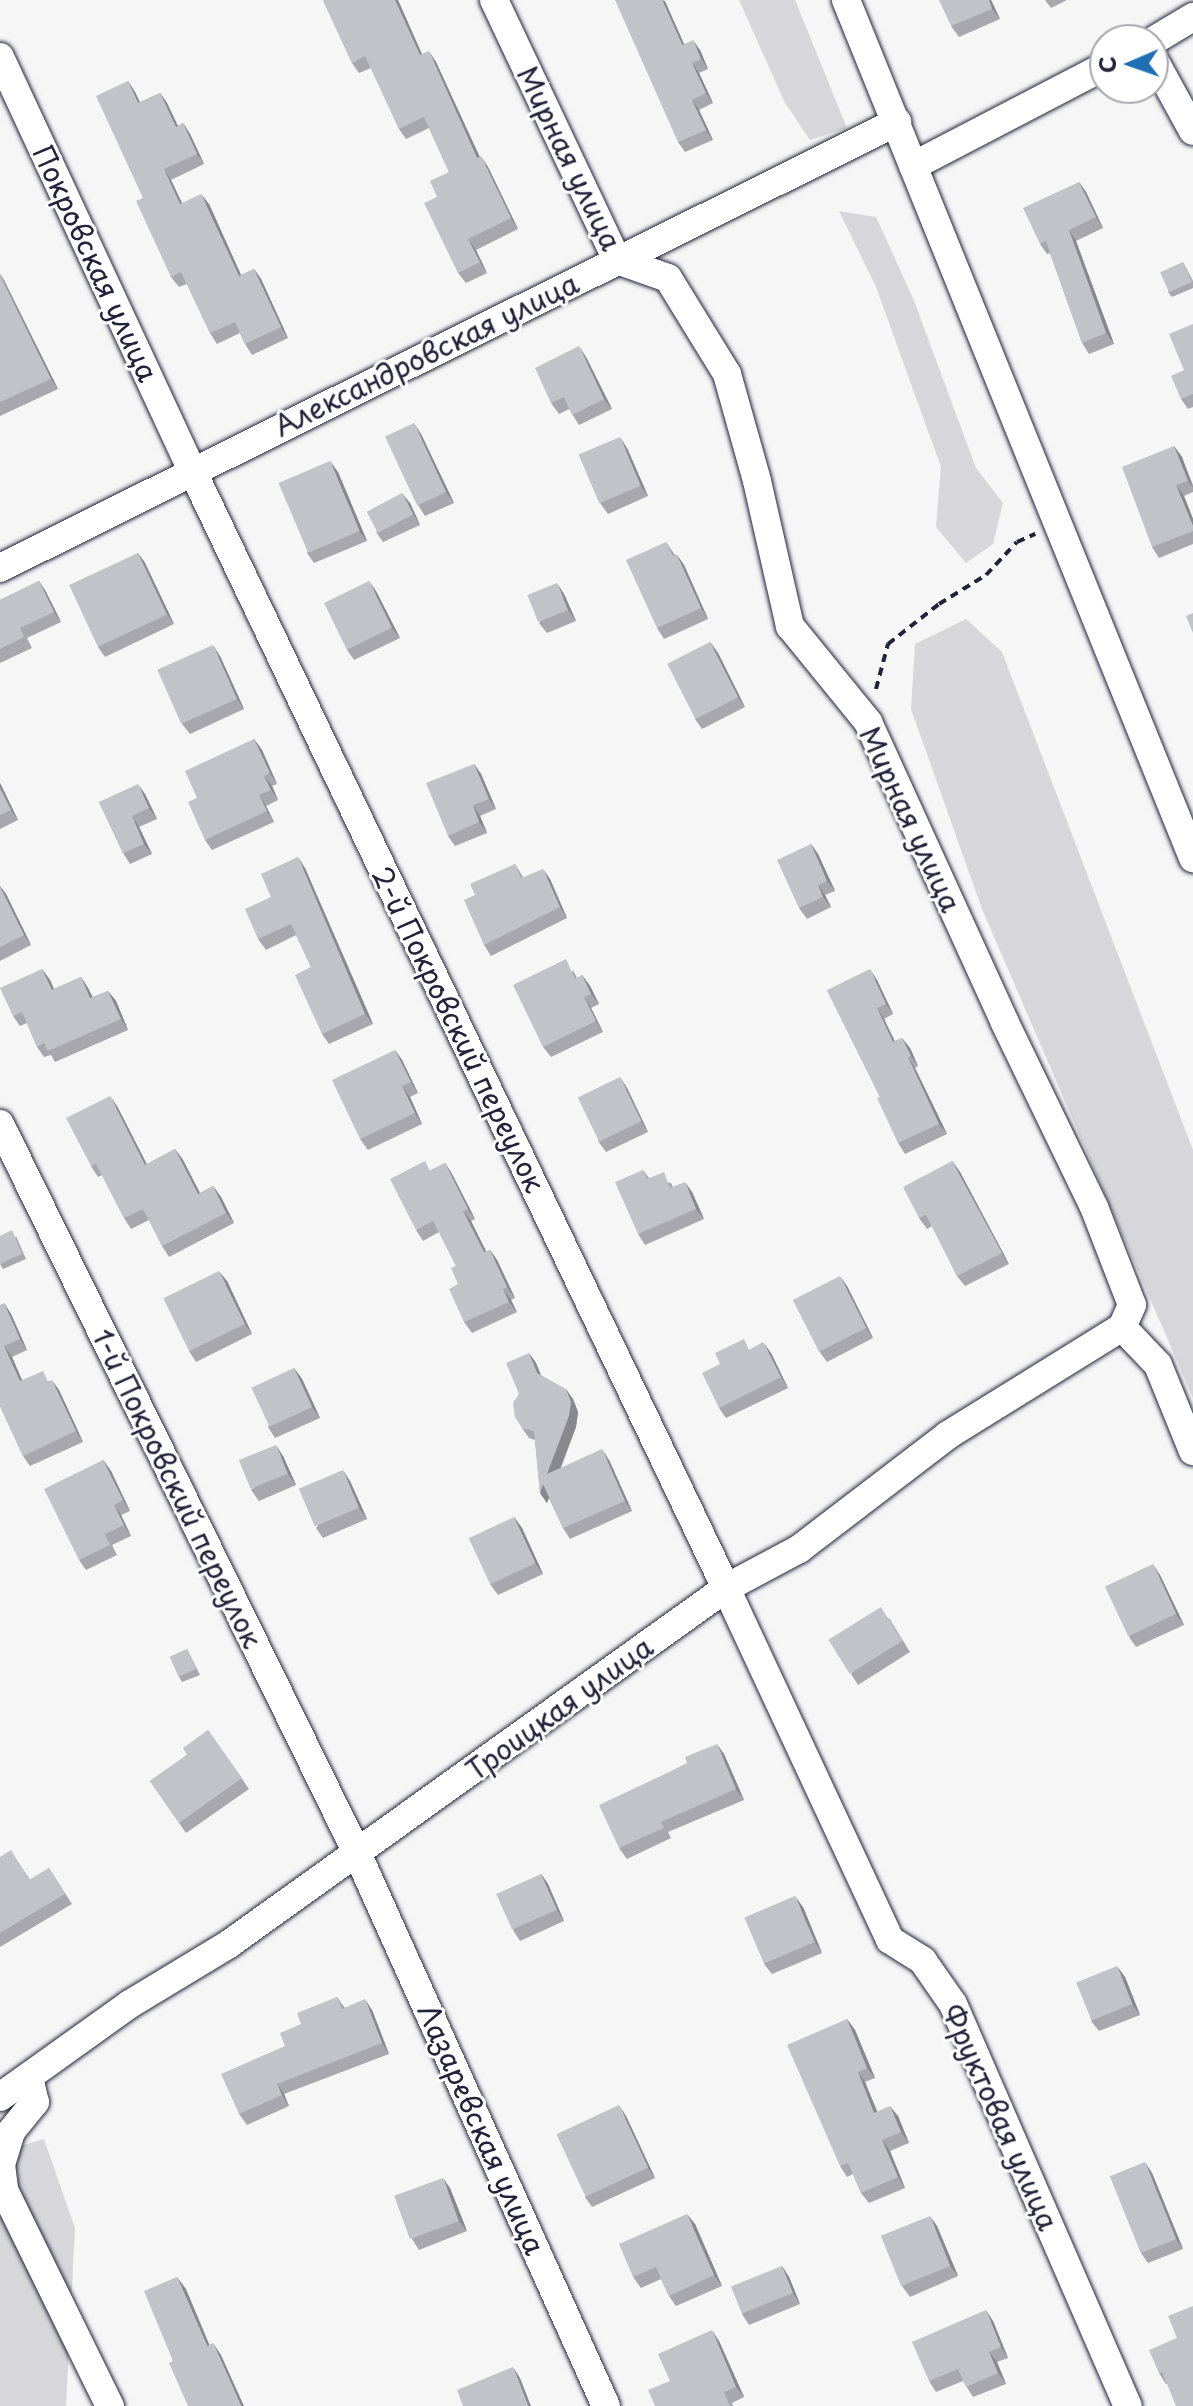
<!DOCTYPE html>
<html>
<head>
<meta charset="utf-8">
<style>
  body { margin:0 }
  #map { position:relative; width:1193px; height:2406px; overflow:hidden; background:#f6f6f7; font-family:"Playpen Sans",sans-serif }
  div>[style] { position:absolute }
  .green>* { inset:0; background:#d7d7db }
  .path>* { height:4px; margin-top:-2px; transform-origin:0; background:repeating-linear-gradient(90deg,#22223b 0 8px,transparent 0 14px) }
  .roads { filter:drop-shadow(0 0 2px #22223b) drop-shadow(0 0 2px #22223b) }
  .minor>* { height:28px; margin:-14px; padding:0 14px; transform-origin:14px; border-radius:14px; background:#fff }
  .wall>* { inset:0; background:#a7a7ad }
  .shaded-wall>* { inset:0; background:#88888d }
  .building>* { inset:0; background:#c2c2c9; transform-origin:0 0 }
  span { translate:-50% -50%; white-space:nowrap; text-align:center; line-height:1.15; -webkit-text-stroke:6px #fff; paint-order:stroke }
  .street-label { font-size:28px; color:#22223b }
  .north { position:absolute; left:1089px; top:24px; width:80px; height:80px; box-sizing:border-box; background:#fff; border:2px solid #a7a7b1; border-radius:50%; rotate:268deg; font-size:22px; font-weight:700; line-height:32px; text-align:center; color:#22223b }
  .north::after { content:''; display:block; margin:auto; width:28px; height:36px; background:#1f6fb2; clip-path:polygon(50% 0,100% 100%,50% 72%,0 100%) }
</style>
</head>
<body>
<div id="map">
  <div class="green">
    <div style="clip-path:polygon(739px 0,795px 0,847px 128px,810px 140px,784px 101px)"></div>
    <div style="clip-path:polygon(839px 211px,876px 217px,913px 298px,976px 468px,1003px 503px,993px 544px,966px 563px,936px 527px,941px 467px,876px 287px)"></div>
    <div style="clip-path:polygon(966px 619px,1002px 652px,1193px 1150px,1193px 1398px,982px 909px,911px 709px,915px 644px)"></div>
    <div style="clip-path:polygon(0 2124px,10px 2149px,44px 2139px,75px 2228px,66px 2406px,0 2406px)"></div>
  </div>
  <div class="path">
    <div style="left:876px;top:689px;width:47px;rotate:-75.1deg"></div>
    <div style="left:888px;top:644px;width:65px;rotate:-38.1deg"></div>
    <div style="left:939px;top:604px;width:55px;rotate:-31.7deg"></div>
    <div style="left:986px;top:575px;width:45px;rotate:-46.8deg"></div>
    <div style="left:1017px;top:542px;width:20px;rotate:-24deg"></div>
  </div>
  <div class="roads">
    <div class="minor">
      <div style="left:494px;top:0;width:288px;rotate:64.7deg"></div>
      <div style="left:617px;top:260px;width:54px;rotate:19.4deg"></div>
      <div style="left:668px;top:278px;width:113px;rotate:58.4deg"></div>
      <div style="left:727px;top:374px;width:111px;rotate:74.3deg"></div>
      <div style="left:757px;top:481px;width:149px;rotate:77.2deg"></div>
      <div style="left:790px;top:626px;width:124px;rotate:50.9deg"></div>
      <div style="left:868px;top:722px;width:331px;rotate:65.5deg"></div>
      <div style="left:1005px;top:1023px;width:204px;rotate:64.2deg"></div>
      <div style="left:1094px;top:1207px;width:105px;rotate:68.8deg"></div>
      <div style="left:1132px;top:1305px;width:24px;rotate:114deg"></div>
      <div style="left:1122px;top:1327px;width:52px;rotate:46.5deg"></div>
      <div style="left:1158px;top:1365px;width:93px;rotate:67.9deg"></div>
      <div style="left:846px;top:0;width:926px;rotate:67.98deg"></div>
      <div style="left:1153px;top:41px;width:47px;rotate:-31deg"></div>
      <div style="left:0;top:57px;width:455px;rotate:65.1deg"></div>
      <div style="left:192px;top:470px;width:1239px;rotate:64.47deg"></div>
      <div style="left:726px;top:1588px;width:388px;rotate:65deg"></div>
      <div style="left:890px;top:1940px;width:39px;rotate:32deg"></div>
      <div style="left:923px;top:1961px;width:52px;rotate:55.1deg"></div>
      <div style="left:953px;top:2004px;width:438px;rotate:66.5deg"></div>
      <div style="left:1153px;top:58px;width:83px;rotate:61.3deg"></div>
      <div style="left:913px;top:166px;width:216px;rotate:-27.5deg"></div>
      <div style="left:0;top:568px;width:1002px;rotate:-26.44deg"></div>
      <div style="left:0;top:1124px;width:812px;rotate:63.91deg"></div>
      <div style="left:357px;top:1853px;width:606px;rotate:65.76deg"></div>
      <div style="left:29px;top:2077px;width:26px;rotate:77deg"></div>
      <div style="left:35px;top:2102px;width:38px;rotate:129deg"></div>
      <div style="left:11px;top:2132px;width:34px;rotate:107deg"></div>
      <div style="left:1px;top:2164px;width:26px;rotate:83deg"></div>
      <div style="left:4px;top:2190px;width:241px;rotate:63.9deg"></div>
      <div style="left:0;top:2097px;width:160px;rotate:-35.6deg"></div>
      <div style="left:130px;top:2004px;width:116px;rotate:-31.2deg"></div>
      <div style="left:229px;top:1944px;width:611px;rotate:-35.61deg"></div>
      <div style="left:726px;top:1588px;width:83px;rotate:-28.1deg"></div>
      <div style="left:799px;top:1549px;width:188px;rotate:-37.4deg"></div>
      <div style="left:948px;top:1435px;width:205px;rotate:-31.8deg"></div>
    </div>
  </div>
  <div class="wall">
    <div style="clip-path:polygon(323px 0,398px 0,422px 54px,436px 62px,479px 157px,488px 167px,518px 229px,476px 250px,487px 273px,466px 283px,458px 273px,437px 197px,449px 172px,429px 128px,406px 139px,399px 129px,371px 68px,359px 73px,352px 63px)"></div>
    <div style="clip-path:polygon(991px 0,1000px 19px,959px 37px,951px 26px)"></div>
    <div style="clip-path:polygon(1045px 0,1067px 0,1051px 8px)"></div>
    <div style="clip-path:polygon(684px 44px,700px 50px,708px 69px,699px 73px,713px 103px,699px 110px,713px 140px,685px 152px,678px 142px)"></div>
    <div style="clip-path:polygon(128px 81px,135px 92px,140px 102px,160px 93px,167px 103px,178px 126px,183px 123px,190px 134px,204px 164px,171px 180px,182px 203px,209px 204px,241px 275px,254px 269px,261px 279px,288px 338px,252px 355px,245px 344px,240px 333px,217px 344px,210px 333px,187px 284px,179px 287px,171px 277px,143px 198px)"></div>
    <div style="clip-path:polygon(1079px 182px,1086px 192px,1103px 228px,1076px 241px,1114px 344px,1089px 354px,1082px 343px,1050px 253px,1047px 254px,1040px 244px)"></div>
    <div style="clip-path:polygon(1183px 262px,1193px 281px,1193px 288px,1172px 297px,1168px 292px)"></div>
    <div style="clip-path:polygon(0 274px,58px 389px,0 416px)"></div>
    <div style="clip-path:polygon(1193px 324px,1193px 407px,1188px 409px,1181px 399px)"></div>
    <div style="clip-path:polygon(586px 357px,612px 409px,579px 425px,569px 409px,559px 414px,551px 403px)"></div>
    <div style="clip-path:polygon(421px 434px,454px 503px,425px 516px,418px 505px)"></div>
    <div style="clip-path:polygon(1174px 446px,1182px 457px,1193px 485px,1193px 492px,1184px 496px,1193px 519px,1193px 544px,1159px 558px,1152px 547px)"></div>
    <div style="clip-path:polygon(627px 448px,648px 496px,608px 514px,600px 503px)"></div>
    <div style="clip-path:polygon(338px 472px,367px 541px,314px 563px,307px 553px)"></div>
    <div style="clip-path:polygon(410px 503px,420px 525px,383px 542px,376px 532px)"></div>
    <div style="clip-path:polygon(666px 542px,675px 555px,677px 555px,684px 565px,708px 619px,664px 639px,657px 628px)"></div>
    <div style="clip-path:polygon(138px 553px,145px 563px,174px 624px,105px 657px,98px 647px)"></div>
    <div style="clip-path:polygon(39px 581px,46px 592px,61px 622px,27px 638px,32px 648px,0 663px,0 600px)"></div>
    <div style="clip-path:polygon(376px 591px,400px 638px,354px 660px,347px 650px)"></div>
    <div style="clip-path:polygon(564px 594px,576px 621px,547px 633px,539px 623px)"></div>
    <div style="clip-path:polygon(710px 642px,718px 653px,745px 707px,702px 729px,695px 719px)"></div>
    <div style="clip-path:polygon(220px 656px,244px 709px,190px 734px,182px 724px)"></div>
    <div style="clip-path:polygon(254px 739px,262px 750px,277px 784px,272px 786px,278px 800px,266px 806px,274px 822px,212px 850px,205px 840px,197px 798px)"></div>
    <div style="clip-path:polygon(474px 764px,481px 774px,496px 809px,480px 816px,487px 833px,455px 846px,448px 836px)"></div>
    <div style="clip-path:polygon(0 783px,18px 820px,0 829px)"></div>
    <div style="clip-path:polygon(145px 794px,157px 819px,139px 827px,152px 854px,130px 864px,123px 853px,99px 802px)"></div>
    <div style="clip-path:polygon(811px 844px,818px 854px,835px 891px,825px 895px,831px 907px,807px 919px,799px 908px)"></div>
    <div style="clip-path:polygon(515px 864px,523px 877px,550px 879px,567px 918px,491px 956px,484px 945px,475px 895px)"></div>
    <div style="clip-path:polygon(305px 868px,373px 1024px,329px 1044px,322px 1034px,311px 967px,296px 935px,266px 950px,258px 939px,271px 897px)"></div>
    <div style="clip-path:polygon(0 886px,6px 894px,31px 945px,0 961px)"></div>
    <div style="clip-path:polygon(42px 969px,50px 980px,54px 989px,81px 977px,88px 988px,93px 997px,108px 991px,116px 1001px,128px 1030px,55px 1062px,51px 1055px,44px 1057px,37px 1047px,27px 1023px,20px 1026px,13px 1016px)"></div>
    <div style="clip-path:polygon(573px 970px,577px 978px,582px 975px,590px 986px,599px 1004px,591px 1008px,603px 1032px,551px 1057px,543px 1047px)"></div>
    <div style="clip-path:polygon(877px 980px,893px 1014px,884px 1019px,895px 1041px,902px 1038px,910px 1048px,918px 1066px,915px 1068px,947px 1134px,905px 1154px,898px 1143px,880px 1097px,827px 990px)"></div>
    <div style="clip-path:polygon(395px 1050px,402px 1060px,418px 1093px,410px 1097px,422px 1124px,368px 1150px,360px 1139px)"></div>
    <div style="clip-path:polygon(627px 1088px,648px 1132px,606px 1152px,598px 1141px)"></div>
    <div style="clip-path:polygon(117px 1106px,147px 1164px,175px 1149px,183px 1160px,200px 1193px,213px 1186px,221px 1197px,234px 1223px,169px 1257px,162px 1246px,149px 1220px,131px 1229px,124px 1218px,102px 1175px,98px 1177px,91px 1166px)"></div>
    <div style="clip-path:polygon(952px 1161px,960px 1172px,1009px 1264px,965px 1286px,957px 1276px,932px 1226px,927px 1229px,919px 1218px)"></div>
    <div style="clip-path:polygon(445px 1163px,452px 1174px,475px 1219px,471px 1221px,486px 1252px,490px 1250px,497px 1260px,515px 1298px,511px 1300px,517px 1312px,472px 1333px,464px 1322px,456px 1266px,439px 1232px,423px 1241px,416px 1230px,431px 1170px)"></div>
    <div style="clip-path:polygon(643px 1170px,649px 1178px,671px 1183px,673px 1187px,692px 1192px,704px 1219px,645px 1245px,638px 1234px)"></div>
    <div style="clip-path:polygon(16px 1236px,26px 1259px,3px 1269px,0 1264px)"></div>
    <div style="clip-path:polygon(227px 1281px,252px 1334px,196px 1362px,189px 1351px)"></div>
    <div style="clip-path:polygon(847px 1286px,873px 1338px,827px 1362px,819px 1351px)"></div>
    <div style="clip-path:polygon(4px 1303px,11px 1314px,27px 1350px,12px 1357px,22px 1380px,50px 1381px,59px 1390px,83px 1442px,30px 1466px,23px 1456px,0 1406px)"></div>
    <div style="clip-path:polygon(751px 1349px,771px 1353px,788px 1388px,726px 1418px,719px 1408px)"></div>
    <div style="clip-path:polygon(529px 1353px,536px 1363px,541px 1375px,573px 1399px,578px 1412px,576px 1427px,561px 1468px,609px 1460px,632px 1511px,570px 1539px,563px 1528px,549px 1498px,547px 1503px,540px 1493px,535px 1440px,529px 1438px,522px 1428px,519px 1394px)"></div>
    <div style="clip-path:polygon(294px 1368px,302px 1379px,320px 1418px,275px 1438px,268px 1427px)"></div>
    <div style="clip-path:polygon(283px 1456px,296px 1485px,259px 1501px,251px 1490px)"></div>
    <div style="clip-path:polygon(103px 1460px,111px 1471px,130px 1511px,121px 1515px,131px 1536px,112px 1545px,117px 1555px,86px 1570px,79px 1560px)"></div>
    <div style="clip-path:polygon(350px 1481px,367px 1519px,323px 1538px,316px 1528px)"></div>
    <div style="clip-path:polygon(514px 1517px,522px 1528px,543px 1574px,498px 1595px,490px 1584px)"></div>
    <div style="clip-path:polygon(1160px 1575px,1184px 1625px,1136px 1647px,1129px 1637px)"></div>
    <div style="clip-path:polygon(889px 1618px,910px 1652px,858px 1685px,851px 1674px)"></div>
    <div style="clip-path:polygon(187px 1649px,200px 1675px,182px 1682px,179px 1677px)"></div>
    <div style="clip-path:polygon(208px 1730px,249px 1789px,186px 1833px,150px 1781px,187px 1755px)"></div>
    <div style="clip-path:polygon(724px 1754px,744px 1800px,668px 1832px,671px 1838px,627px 1859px,619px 1848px)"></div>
    <div style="clip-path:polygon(0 1857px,17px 1860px,30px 1880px,49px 1868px,72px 1904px,0 1947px)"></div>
    <div style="clip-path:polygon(541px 1874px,548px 1884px,564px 1921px,520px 1941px,513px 1930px)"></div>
    <div style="clip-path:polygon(803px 1907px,822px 1953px,772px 1974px,764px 1964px)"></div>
    <div style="clip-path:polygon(1125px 1977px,1140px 2015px,1099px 2031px,1091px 2021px)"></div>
    <div style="clip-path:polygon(337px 1997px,345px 2008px,372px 2010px,389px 2054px,284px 2094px,289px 2106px,247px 2125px,239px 2114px,285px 2046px,301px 2024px)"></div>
    <div style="clip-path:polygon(847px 2019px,855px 2030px,875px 2078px,865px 2082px,877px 2112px,898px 2116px,909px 2143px,890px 2151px,905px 2188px,869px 2203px,861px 2193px,853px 2174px,847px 2177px,840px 2166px)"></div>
    <div style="clip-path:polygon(626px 2116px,655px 2178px,592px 2207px,585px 2197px)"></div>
    <div style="clip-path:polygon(1152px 2173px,1183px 2249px,1148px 2263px,1141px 2253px)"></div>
    <div style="clip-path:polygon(450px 2188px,467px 2231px,419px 2250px,412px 2239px)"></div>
    <div style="clip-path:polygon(695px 2224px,722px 2286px,676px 2306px,669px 2296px,661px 2279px,641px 2288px,633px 2277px)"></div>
    <div style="clip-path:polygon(937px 2226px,958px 2276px,910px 2297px,902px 2286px)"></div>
    <div style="clip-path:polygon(782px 2266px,789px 2277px,800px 2304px,749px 2325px,742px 2314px)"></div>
    <div style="clip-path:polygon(1193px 2306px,1167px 2384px,1166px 2384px,1159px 2373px)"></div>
    <div style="clip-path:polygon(993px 2321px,1008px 2358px,997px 2362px,1006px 2384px,973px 2397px,963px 2381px,936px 2392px,929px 2381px)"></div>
    <div style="clip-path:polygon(719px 2341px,744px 2397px,732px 2403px,733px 2406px,655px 2406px,670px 2381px)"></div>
  </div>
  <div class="shaded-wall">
    <div style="clip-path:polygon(395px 0,398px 0,427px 66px,420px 55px)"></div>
    <div style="clip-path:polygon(662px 0,665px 1px,689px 55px,682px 45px)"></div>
    <div style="clip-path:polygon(989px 0,991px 0,1000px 19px,992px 9px)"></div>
    <div style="clip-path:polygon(693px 40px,700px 50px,708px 69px,701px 59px)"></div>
    <div style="clip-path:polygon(429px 51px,436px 62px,485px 168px,477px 158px)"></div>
    <div style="clip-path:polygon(692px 63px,699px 73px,713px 103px,706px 93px)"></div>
    <div style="clip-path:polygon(128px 81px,135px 92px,145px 114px,138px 103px)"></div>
    <div style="clip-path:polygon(160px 93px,167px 103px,183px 137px,176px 127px)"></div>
    <div style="clip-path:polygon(692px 100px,699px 110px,713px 140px,706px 130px)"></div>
    <div style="clip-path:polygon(183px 123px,190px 134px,204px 164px,197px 154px)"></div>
    <div style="clip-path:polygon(481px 156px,488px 167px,518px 229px,511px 218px)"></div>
    <div style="clip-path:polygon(164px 169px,171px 180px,187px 214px,180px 204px)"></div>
    <div style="clip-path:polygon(1079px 182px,1086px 192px,1103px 228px,1096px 217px)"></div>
    <div style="clip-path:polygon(201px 194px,209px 204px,246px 286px,239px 276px)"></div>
    <div style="clip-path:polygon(1069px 230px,1076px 241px,1114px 344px,1106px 333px)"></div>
    <div style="clip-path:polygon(468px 239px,476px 250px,487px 273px,480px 262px)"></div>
    <div style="clip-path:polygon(254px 269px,261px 279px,288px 338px,281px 327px)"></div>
    <div style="clip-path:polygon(0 274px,4px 280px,58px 389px,51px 379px)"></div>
    <div style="clip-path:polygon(579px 346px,586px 357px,612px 409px,604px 399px)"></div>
    <div style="clip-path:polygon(414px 423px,421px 434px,454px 503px,446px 492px)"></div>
    <div style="clip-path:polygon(620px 437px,627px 448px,648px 496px,641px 486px)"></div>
    <div style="clip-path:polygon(1174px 446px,1182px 457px,1193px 488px,1188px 481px)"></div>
    <div style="clip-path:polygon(330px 461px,338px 472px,367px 541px,359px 531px)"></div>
    <div style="clip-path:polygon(1176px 485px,1184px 496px,1193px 519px,1193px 526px)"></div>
    <div style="clip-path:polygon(402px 493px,410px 503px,420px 525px,413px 514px)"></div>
    <div style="clip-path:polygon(138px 553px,145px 563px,174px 624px,167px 614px)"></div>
    <div style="clip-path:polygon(677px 555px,684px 565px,708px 619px,701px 608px)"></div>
    <div style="clip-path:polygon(39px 581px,46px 592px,61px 622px,54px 612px)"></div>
    <div style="clip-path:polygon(369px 581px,376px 591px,400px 638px,392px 628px)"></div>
    <div style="clip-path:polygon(557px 583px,564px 594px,576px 621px,568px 610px)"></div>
    <div style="clip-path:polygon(710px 642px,718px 653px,745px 707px,738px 697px)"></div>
    <div style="clip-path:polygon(213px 645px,220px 656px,244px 709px,237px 699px)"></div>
    <div style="clip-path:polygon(254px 739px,262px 750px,277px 784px,270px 773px)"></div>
    <div style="clip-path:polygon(474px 764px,481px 774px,496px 809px,489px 799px)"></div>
    <div style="clip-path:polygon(264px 776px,272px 786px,278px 800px,271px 790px)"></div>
    <div style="clip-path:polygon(0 783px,18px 820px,11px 810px,0 788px)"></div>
    <div style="clip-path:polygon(138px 784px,145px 794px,157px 819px,149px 808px)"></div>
    <div style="clip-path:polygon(259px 795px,266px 806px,274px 822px,267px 811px)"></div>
    <div style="clip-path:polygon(473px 805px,480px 816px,487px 833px,479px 822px)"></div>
    <div style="clip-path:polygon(132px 816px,139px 827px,152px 854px,144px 844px)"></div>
    <div style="clip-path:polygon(811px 844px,818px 854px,835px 891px,827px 881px)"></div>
    <div style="clip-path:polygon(298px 857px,305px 868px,373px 1024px,365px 1014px)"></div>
    <div style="clip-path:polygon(543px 869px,550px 879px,567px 918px,560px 907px)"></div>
    <div style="clip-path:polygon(818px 885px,825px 895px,831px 907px,823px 897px)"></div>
    <div style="clip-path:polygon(0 886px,6px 894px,31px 945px,24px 935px)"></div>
    <div style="clip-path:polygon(42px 969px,50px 980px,59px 1001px,52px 990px)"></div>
    <div style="clip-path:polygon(870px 969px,877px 980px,893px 1014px,886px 1004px)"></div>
    <div style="clip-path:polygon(582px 975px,590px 986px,599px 1004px,591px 994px)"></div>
    <div style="clip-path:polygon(81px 977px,88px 988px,98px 1009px,90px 998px)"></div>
    <div style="clip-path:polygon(108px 991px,116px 1001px,128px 1030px,121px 1019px)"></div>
    <div style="clip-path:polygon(584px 997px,591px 1008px,603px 1032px,596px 1021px)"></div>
    <div style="clip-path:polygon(877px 1008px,884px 1019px,900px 1053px,893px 1042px)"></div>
    <div style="clip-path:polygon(902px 1038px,910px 1048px,918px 1066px,911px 1056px)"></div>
    <div style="clip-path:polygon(395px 1050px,402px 1060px,418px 1093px,411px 1082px)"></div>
    <div style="clip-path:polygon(908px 1057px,915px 1068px,947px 1134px,939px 1124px)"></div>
    <div style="clip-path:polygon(620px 1077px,627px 1088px,648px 1132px,641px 1121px)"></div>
    <div style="clip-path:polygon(402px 1086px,410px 1097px,422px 1124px,415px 1113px)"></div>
    <div style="clip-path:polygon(110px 1096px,117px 1106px,152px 1175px,145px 1165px)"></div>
    <div style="clip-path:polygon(175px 1149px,183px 1160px,206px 1205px,198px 1194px)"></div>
    <div style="clip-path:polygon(952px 1161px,960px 1172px,1009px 1264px,1002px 1253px)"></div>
    <div style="clip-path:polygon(445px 1163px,452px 1174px,475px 1219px,468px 1209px)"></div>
    <div style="clip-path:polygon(685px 1182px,692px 1192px,704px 1219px,696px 1209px)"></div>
    <div style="clip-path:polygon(213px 1186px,221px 1197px,234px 1223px,226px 1213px)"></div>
    <div style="clip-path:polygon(463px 1211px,471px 1221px,492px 1263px,484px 1252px)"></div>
    <div style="clip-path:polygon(490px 1250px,497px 1260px,515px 1298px,507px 1287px)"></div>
    <div style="clip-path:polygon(219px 1271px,227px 1281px,252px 1334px,245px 1324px)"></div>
    <div style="clip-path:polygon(840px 1276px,847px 1286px,873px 1338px,866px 1328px)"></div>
    <div style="clip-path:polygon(503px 1289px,511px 1300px,517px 1312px,509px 1302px)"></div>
    <div style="clip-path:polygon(4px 1303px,11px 1314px,27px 1350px,20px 1339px)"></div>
    <div style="clip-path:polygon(763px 1342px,771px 1353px,788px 1388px,781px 1377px)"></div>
    <div style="clip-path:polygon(4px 1346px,12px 1357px,27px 1392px,20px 1381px)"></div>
    <div style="clip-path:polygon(529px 1353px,536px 1363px,544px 1383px,537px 1373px)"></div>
    <div style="clip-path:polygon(294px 1368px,302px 1379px,320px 1418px,312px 1407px)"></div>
    <div style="clip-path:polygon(52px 1380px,59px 1390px,83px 1442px,76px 1431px)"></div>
    <div style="clip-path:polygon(566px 1389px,573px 1399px,578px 1412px,576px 1427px,554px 1484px,547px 1474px)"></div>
    <div style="clip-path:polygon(276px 1445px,283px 1456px,296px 1485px,288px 1474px)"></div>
    <div style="clip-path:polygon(602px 1449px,609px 1460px,632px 1511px,625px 1501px)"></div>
    <div style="clip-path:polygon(103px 1460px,111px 1471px,130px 1511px,123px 1500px)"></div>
    <div style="clip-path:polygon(343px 1470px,350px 1481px,367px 1519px,359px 1508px)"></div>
    <div style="clip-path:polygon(543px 1484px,550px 1495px,547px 1503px,540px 1493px)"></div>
    <div style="clip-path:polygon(114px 1505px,121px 1515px,131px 1536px,124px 1525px)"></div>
    <div style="clip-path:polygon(514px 1517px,522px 1528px,543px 1574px,535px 1563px)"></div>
    <div style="clip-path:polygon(1153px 1564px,1160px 1575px,1184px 1625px,1176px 1614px)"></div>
    <div style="clip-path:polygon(717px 1744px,724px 1754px,744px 1800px,736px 1789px)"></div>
    <div style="clip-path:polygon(541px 1874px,548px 1884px,564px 1921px,557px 1910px)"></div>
    <div style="clip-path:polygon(795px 1896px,803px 1907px,822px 1953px,815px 1942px)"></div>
    <div style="clip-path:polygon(1117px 1966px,1125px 1977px,1140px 2015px,1132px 2004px)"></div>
    <div style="clip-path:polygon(365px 1999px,372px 2010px,389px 2054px,382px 2043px)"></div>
    <div style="clip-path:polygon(847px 2019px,855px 2030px,875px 2078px,867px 2068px)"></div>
    <div style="clip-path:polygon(858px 2072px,865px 2082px,882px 2123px,874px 2113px)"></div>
    <div style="clip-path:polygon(277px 2084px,284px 2094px,289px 2106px,282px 2095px)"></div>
    <div style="clip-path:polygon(619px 2105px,626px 2116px,655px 2178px,648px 2168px)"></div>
    <div style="clip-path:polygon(890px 2106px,898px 2116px,909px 2143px,901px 2132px)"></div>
    <div style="clip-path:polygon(882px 2140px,890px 2151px,905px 2188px,898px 2177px)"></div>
    <div style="clip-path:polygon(1145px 2162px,1152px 2173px,1183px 2249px,1176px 2239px)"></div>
    <div style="clip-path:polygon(443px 2178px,450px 2188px,467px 2231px,459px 2221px)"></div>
    <div style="clip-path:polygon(687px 2214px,695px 2224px,722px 2286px,714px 2275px)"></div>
    <div style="clip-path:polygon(930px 2216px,937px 2226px,958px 2276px,950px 2266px)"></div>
    <div style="clip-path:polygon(782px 2266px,789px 2277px,800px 2304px,793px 2293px)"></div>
    <div style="clip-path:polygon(177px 2277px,186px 2289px,215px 2358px,207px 2346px)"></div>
    <div style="clip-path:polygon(986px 2310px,993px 2321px,1008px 2358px,1001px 2347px)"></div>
    <div style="clip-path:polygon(712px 2330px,719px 2341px,744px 2397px,736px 2387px)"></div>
    <div style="clip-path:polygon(213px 2343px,221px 2355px,244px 2406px,241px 2406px)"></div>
    <div style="clip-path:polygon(989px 2352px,997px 2362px,1006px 2384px,998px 2373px)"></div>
    <div style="clip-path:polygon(513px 2367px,520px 2378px,531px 2406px,528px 2406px)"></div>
  </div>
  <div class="building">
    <div style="clip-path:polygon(323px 0,395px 0,420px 55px,429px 51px,477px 158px,481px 156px,511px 218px,468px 239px,480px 262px,458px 273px,424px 203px,437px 197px,430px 181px,449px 172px,424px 117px,399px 129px,365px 56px,352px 63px)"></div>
    <div style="clip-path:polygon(615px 0,662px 0,682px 45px,693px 40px,701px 59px,692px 63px,706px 93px,692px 100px,706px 130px,678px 142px)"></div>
    <div style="clip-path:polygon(939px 0,989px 0,992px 9px,951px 26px)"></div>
    <div style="clip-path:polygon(128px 81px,138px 103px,160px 93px,176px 127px,183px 123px,197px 154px,164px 169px,180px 204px,201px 194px,239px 276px,254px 269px,281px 327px,245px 344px,235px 322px,210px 333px,181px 272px,171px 277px,136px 201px,143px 198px,96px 96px)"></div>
    <div style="clip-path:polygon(1079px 182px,1096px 217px,1069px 230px,1106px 333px,1082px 343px,1046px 241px,1040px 244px,1023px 208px)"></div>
    <div style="left:1183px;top:262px;width:22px;height:25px;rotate:66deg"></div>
    <div style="clip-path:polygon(0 276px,51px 379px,0 402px)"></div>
    <div style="clip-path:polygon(1193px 324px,1193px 394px,1181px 399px,1171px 376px,1184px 370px,1169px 334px)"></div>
    <div style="clip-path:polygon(579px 346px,604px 399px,572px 415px,564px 397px,551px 403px,535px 368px)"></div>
    <div style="left:414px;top:423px;width:76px;height:32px;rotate:65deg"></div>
    <div style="left:620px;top:437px;width:53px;height:45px;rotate:67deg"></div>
    <div style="clip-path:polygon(1174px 446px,1188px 481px,1176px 485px,1193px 526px,1193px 531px,1152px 547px,1122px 467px)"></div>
    <div style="left:330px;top:461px;width:76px;height:56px;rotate:67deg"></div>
    <div style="left:402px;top:493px;width:24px;height:40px;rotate:62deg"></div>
    <div style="clip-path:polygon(666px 542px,673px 556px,677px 555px,701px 608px,657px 628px,626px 560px)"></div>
    <div style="left:138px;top:553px;width:68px;height:76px;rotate:65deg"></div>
    <div style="clip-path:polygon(39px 581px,54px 612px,20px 628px,24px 637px,0 649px,0 600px)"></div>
    <div style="left:369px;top:581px;width:52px;height:50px;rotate:64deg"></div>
    <div style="left:557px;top:583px;width:29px;height:32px;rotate:68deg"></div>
    <div style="clip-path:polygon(1193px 613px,1193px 633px,1186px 616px)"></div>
    <div style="left:710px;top:642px;width:62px;height:48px;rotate:63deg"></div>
    <div style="left:213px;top:645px;width:59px;height:61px;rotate:66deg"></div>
    <div style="clip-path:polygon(254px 739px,270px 773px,264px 776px,271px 790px,259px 795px,267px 811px,205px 840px,188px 802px,197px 798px,185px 771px)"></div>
    <div style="clip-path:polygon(474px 764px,489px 799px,473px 805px,479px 822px,448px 836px,426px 783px)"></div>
    <div style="clip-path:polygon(138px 784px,149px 808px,132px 816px,144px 844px,123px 853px,99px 802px)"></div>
    <div style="clip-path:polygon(0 788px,11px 810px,0 815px)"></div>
    <div style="clip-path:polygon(811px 844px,827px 881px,818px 885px,823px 897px,799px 908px,777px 860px)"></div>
    <div style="clip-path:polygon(298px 857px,365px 1014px,322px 1034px,295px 975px,311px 967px,291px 924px,258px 939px,245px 909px,271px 897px,261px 874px)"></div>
    <div style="clip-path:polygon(515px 864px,521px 878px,543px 869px,560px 907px,484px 945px,464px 900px,475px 895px,470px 884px)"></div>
    <div style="clip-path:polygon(0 887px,24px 935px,0 947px)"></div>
    <div style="clip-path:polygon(566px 959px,575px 979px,582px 975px,591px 994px,584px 997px,596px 1021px,543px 1047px,513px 985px)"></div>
    <div style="clip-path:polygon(42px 969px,52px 990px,81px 977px,90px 998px,108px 991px,121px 1019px,48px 1051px,44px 1043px,37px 1047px,22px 1012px,13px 1016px,0 988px)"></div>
    <div style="clip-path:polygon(870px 969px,886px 1004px,877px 1008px,893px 1042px,902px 1038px,911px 1056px,908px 1057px,939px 1124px,898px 1143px,877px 1098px,880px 1097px,827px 990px)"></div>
    <div style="clip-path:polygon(395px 1050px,411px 1082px,402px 1086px,415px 1113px,360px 1139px,332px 1080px)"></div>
    <div style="left:620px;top:1077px;width:49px;height:47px;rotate:64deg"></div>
    <div style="clip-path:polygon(110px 1096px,145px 1165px,175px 1149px,198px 1194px,213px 1186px,226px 1213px,162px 1246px,143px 1209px,124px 1218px,96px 1164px,91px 1166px,66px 1118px)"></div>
    <div style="clip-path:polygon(425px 1161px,430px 1171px,445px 1163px,468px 1209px,463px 1211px,484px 1252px,490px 1250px,507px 1287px,503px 1289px,509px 1302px,464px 1322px,449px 1289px,458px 1284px,451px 1268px,456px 1266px,433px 1221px,416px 1230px,390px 1179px)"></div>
    <div style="clip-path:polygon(952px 1161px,1002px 1253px,957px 1276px,926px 1215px,919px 1218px,903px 1187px)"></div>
    <div style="clip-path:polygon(643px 1170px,647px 1179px,664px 1172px,670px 1188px,685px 1182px,696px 1209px,638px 1234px,615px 1182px)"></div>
    <div style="clip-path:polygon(12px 1230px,22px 1254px,0 1264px,0 1236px)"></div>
    <div style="left:219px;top:1271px;width:59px;height:62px;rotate:64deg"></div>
    <div style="left:840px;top:1276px;width:58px;height:53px;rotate:63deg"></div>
    <div style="clip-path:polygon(4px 1303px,20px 1339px,4px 1346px,20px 1381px,43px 1371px,48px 1382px,52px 1380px,76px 1431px,23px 1456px,0 1406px,0 1305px)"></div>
    <div style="clip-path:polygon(744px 1339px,749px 1350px,763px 1342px,781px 1377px,719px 1408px,702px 1373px,720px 1364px,715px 1353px)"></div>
    <div style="clip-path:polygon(529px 1353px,537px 1373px,566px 1389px,571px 1402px,569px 1416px,547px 1474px,602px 1449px,625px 1501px,563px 1528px,543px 1484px,540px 1493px,534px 1431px,522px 1428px,515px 1417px,513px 1403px,519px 1394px,506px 1363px)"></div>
    <div style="left:294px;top:1368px;width:43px;height:47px;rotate:65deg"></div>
    <div style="left:276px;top:1445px;width:31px;height:40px;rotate:68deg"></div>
    <div style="clip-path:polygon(103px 1460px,123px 1500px,114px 1505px,124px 1525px,105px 1534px,110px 1545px,79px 1560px,44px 1489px)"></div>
    <div style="left:343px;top:1470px;width:41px;height:48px;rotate:67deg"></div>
    <div style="left:514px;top:1517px;width:51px;height:50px;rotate:65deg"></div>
    <div style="left:1153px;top:1564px;width:55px;height:53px;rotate:65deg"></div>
    <div style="left:881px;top:1607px;width:40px;height:62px;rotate:58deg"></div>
    <div style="left:187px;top:1649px;width:22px;height:19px;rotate:66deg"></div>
    <div style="clip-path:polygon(208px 1730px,242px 1778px,179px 1823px,150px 1781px,187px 1755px,183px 1748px)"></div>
    <div style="clip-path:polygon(717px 1744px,736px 1789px,661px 1822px,664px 1828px,619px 1848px,599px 1805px,667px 1773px,687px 1763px,685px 1757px)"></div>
    <div style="clip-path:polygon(11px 1850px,29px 1880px,49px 1868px,65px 1894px,0 1933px,0 1857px)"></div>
    <div style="left:541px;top:1874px;width:39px;height:49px;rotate:66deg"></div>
    <div style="left:795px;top:1896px;width:50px;height:55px;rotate:67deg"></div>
    <div style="left:1117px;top:1966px;width:41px;height:44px;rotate:68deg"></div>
    <div style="clip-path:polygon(337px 1997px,342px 2009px,365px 1999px,382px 2043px,277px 2084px,282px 2095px,239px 2114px,221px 2074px,285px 2046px,280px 2033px,301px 2024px,297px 2013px)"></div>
    <div style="clip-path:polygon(847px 2019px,867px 2068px,858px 2072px,874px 2113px,890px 2106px,901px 2132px,882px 2140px,898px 2177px,861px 2193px,848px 2163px,840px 2166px,787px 2045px)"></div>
    <div style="left:619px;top:2105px;width:69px;height:69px;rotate:65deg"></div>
    <div style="left:1145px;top:2162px;width:83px;height:38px;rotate:68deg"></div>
    <div style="left:443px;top:2178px;width:46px;height:52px;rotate:70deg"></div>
    <div style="clip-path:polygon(687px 2214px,714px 2275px,669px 2296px,656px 2267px,633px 2277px,619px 2244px)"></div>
    <div style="left:930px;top:2216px;width:54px;height:53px;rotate:68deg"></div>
    <div style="left:782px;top:2266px;width:29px;height:55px;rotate:68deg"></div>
    <div style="clip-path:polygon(177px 2277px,207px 2346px,213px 2343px,241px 2406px,188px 2406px,169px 2363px,173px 2361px,144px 2291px)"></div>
    <div style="clip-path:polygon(1193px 2306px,1193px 2406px,1176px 2406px,1162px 2372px,1159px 2373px,1149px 2350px,1177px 2338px,1168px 2316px)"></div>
    <div style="clip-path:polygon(986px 2310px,1001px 2347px,989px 2352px,998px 2373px,966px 2387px,958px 2369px,929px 2381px,912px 2342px)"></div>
    <div style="clip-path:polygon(712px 2330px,736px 2387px,724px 2392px,730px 2406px,655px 2406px,648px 2390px,670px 2381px,658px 2354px)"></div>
    <div style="clip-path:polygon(513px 2367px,528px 2406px,463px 2406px,457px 2390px)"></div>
  </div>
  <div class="street-label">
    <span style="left:570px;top:158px;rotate:64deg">Мирная улица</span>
    <span style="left:96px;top:263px;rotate:65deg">Покровская улица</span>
    <span style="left:426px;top:354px;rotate:-26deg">Александровская улица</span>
    <span style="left:911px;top:819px;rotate:65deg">Мирная улица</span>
    <span style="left:459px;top:1029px;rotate:64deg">2-й Покровский переулок</span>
    <span style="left:178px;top:1488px;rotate:64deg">1-й Покровский переулок</span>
    <span style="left:559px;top:1708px;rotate:-36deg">Троицкая улица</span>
    <span style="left:1001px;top:2117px;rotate:66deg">Фруктовая улица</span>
    <span style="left:482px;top:2129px;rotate:66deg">Лазаревская улица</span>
  </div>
  <div class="north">С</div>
</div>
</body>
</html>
